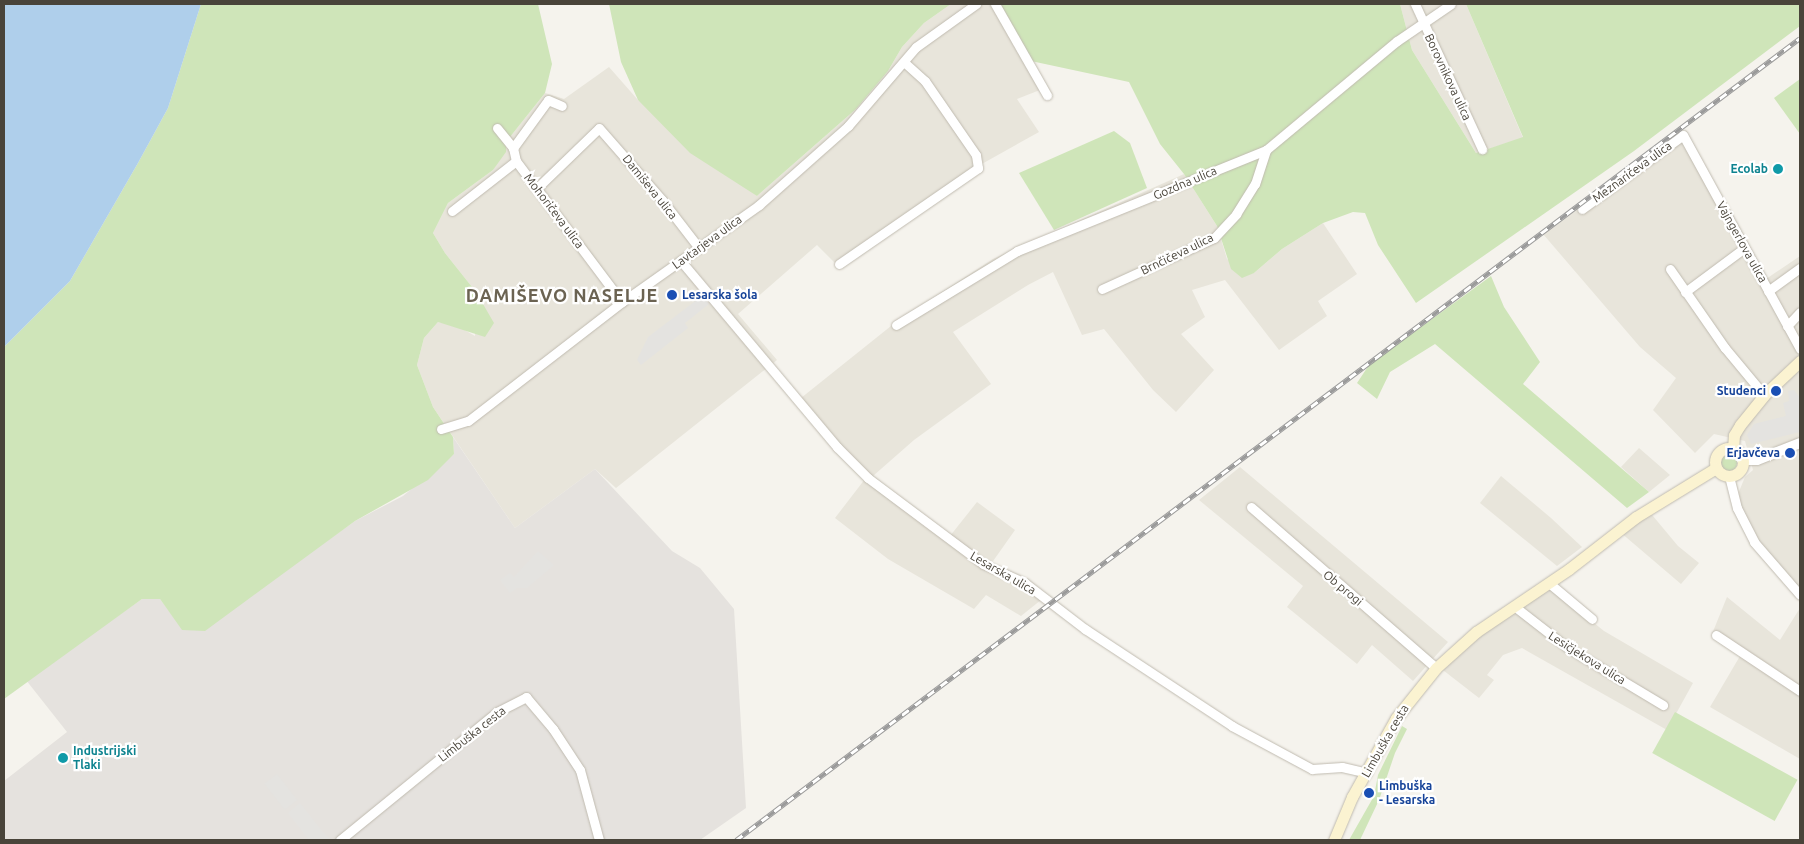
<!DOCTYPE html>
<html>
<head>
<meta charset="utf-8">
<style>
  body { margin:0 }
  #map { position:relative; width:1804px; height:844px; overflow:hidden; background:#f5f3ed; font-family:Ubuntu,sans-serif }
  div>[style] { position:absolute }
  .residential>* { inset:0; background:#e8e5db }
  .industrial>* { inset:0; background:#e5e2de }
  .green>* { inset:0; background:#cfe5b9; transform-origin:0 0 }
  .round { border-radius:50% }
  .parking>* { inset:0; background:#e4e3e0; transform-origin:0 0 }
  .water>* { inset:0; background:#afcfeb }
  .roads { filter:drop-shadow(0 0 1px #c0bbb0) drop-shadow(0 0 1px #c0bbb0) }
  .minor>* { height:9px; margin:-4.5px; padding:0 4.5px; transform-origin:4.5px; border-radius:4.5px; background:#fff }
  .tertiary>* { height:10px; margin:-5px; padding:0 5px; transform-origin:5px; border-radius:5px; background:#fff }
  .secondary>* { height:11px; margin:-5.5px; padding:0 5.5px; transform-origin:5.5px; border-radius:5.5px; background:#fbf3d1 }
  .secondary>.ring { margin:-5.5px; padding:0; box-sizing:content-box; background:none; border:11px solid #fbf3d1; border-radius:50% }
  .rail>* { height:4.5px; margin-top:-2.25px; transform-origin:0; background:repeating-linear-gradient(90deg,#fff 0 8px,#9a9a9a 0 16px); box-sizing:border-box; border-block:1px solid #9a9a9a }
  .dots>* { width:14px; height:14px; translate:-50% -50%; box-sizing:border-box; border:2px solid #fff; border-radius:50% }
  span { translate:-50% -50%; white-space:nowrap; text-align:center; line-height:1.15; -webkit-text-stroke:4.5px #fff; paint-order:stroke }
  .street-label { font-size:12px; color:#49443a }
  .culture-label { font-size:12px; color:#0d838f; font-weight:700 }
  .right { translate:-100% -50%; text-align:right }
  .left { translate:0 -50%; text-align:left }
  .transit-label { font-size:12px; color:#164399; font-weight:700 }
  .district-label { font-size:18px; color:#6b6352; font-weight:700; letter-spacing:1px }
  .frame { position:absolute; inset:0; border:5px solid #49443a; pointer-events:none }
</style>
</head>
<body>
<div id="map">
  <div class="residential">
    <div style="clip-path:polygon(951px 4px,997px 4px,1045px 88px,1017px 99px,1039px 132px,980px 165px,836px 264px,817px 245px,738px 314px,777px 360px,616px 488px,595px 469px,515px 528px,433px 407px,417px 365px,424px 338px,438px 322px,456px 325px,475px 336px,476px 292px,445px 253px,433px 233px,448px 203px,493px 170px,506px 142px,545px 93px,564px 99px,609px 67px,638px 100px,757px 196px,856px 109px,888px 71px,902px 47px,924px 23px)"></div>
    <div style="clip-path:polygon(1400px 4px,1466px 4px,1523px 138px,1476px 153px,1412px 50px)"></div>
    <div style="clip-path:polygon(1686px 130px,1766px 279px,1800px 256px,1800px 592px,1756px 538px,1740px 505px,1738px 494px,1745px 477px,1753px 470px,1745px 441px,1714px 434px,1695px 453px,1653px 410px,1676px 378px,1640px 347px,1543px 234px)"></div>
    <div style="clip-path:polygon(1184px 174px,1217px 226px,1227px 259px,1254px 273px,1282px 249px,1323px 223px,1357px 274px,1318px 301px,1327px 316px,1279px 350px,1225px 280px,1192px 290px,1205px 317px,1181px 334px,1214px 370px,1176px 412px,1153px 390px,1104px 329px,1082px 335px,1053px 272px,1028px 285px,953px 332px,991px 384px,914px 440px,873px 476px,950px 536px,977px 502px,1015px 530px,991px 564px,1046px 596px,1021px 616px,986px 595px,974px 609px,888px 559px,835px 518px,865px 479px,796px 402px,896px 322px,993px 259px)"></div>
    <div style="clip-path:polygon(1639px 448px,1670px 475px,1649px 492px,1621px 467px)"></div>
    <div style="clip-path:polygon(1240px 467px,1448px 642px,1413px 681px,1372px 645px,1357px 664px,1287px 607px,1303px 586px,1199px 500px)"></div>
    <div style="clip-path:polygon(1501px 476px,1551px 518px,1582px 547px,1557px 566px,1480px 503px)"></div>
    <div style="clip-path:polygon(1648px 510px,1678px 546px,1699px 563px,1681px 584px,1620px 532px)"></div>
    <div style="clip-path:polygon(1548px 586px,1604px 631px,1693px 683px,1667px 730px,1522px 648px,1503px 655px,1487px 675px,1494px 680px,1479px 698px,1439px 667px,1485px 625px)"></div>
    <div style="clip-path:polygon(1727px 597px,1780px 640px,1800px 608px,1800px 759px,1710px 707px,1740px 656px,1712px 634px)"></div>
  </div>
  <div class="industrial">
    <div style="clip-path:polygon(453px 437px,515px 528px,595px 469px,672px 551px,700px 568px,734px 609px,746px 808px,700px 840px,4px 840px,4px 781px,67px 732px,26px 680px,142px 599px,160px 599px,183px 630px,290px 567px,355px 521px,403px 496px,454px 454px)"></div>
  </div>
  <div class="green">
    <div style="clip-path:polygon(201px 4px,538px 4px,552px 64px,545px 93px,506px 142px,506px 152px,493px 170px,448px 203px,433px 233px,445px 253px,476px 292px,494px 323px,485px 337px,438px 322px,424px 338px,417px 365px,433px 407px,453px 437px,454px 454px,428px 480px,355px 521px,205px 631px,182px 630px,160px 599px,142px 599px,4px 699px,4px 347px,70px 281px,138px 163px,168px 108px)"></div>
    <div style="clip-path:polygon(609px 4px,951px 4px,924px 23px,902px 47px,888px 71px,856px 109px,757px 196px,690px 153px,638px 100px,621px 62px)"></div>
    <div style="clip-path:polygon(997px 4px,1400px 4px,1412px 50px,1476px 153px,1523px 137px,1466px 4px,1800px 4px,1800px 26px,1634px 151px,1416px 303px,1378px 245px,1365px 213px,1353px 212px,1323px 223px,1282px 249px,1254px 273px,1242px 278px,1231px 269px,1217px 226px,1184px 174px,1160px 144px,1129px 82px,1031px 61px)"></div>
    <div style="clip-path:polygon(1800px 79px,1800px 134px,1774px 98px)"></div>
    <div style="clip-path:polygon(1114px 131px,1130px 143px,1147px 188px,1054px 230px,1019px 173px)"></div>
    <div style="clip-path:polygon(1491px 276px,1504px 307px,1540px 362px,1523px 384px,1649px 492px,1627px 508px,1435px 344px,1390px 372px,1377px 399px,1357px 383px,1369px 365px)"></div>
    <div class="round" style="left:1721px;top:455px;width:16px;height:16px"></div>
    <div style="left:1675px;top:712px;width:140px;height:47px;rotate:29deg"></div>
    <div style="clip-path:polygon(1402px 726px,1407px 729px,1395px 753px,1379px 800px,1360px 840px,1349px 840px,1374px 796px,1378px 775px)"></div>
  </div>
  <div class="parking">
    <div style="clip-path:polygon(702px 296px,709px 304px,685px 323px,688px 328px,641px 365px,637px 360px,648px 337px)"></div>
    <div style="clip-path:polygon(1794px 390px,1800px 398px,1800px 432px,1751px 444px,1747px 435px,1754px 424px,1786px 416px,1783px 403px,1789px 401px,1788px 391px)"></div>
    <div style="clip-path:polygon(538px 551px,554px 565px,527px 588px,517px 588px,510px 593px,500px 580px,510px 573px,514px 577px)"></div>
    <div style="left:277px;top:774px;width:33px;height:16px;rotate:52deg"></div>
    <div style="clip-path:polygon(300px 803px,322px 831px,330px 839px,309px 840px,288px 813px)"></div>
  </div>
  <div class="water">
    <div style="clip-path:polygon(4px 4px,201px 4px,168px 108px,138px 163px,70px 281px,4px 347px)"></div>
  </div>
  <div class="roads">
    <div class="minor">
      <div style="left:995px;top:4px;width:105px;rotate:60.3deg"></div>
      <div style="left:1415px;top:4px;width:160px;rotate:65.2deg"></div>
      <div style="left:497px;top:128px;width:26px;rotate:51deg"></div>
      <div style="left:516px;top:161px;width:13px;rotate:-103deg"></div>
      <div style="left:513px;top:148px;width:59px;rotate:-53.9deg"></div>
      <div style="left:548px;top:100px;width:15px;rotate:23deg"></div>
      <div style="left:537px;top:188px;width:86px;rotate:-44.1deg"></div>
      <div style="left:599px;top:128px;width:96px;rotate:48.8deg"></div>
      <div style="left:662px;top:200px;width:61px;rotate:52.4deg"></div>
      <div style="left:1582px;top:209px;width:125px;rotate:-36.2deg"></div>
      <div style="left:1683px;top:135px;width:244px;rotate:61.3deg"></div>
      <div style="left:452px;top:211px;width:81px;rotate:-38deg"></div>
      <div style="left:516px;top:161px;width:176px;rotate:53.1deg"></div>
      <div style="left:681px;top:261px;width:243px;rotate:50deg"></div>
      <div style="left:837px;top:447px;width:44px;rotate:45deg"></div>
      <div style="left:868px;top:478px;width:144px;rotate:36.8deg"></div>
      <div style="left:983px;top:564px;width:46px;rotate:24.3deg"></div>
      <div style="left:1025px;top:583px;width:76px;rotate:37.5deg"></div>
      <div style="left:1085px;top:629px;width:176px;rotate:33.4deg"></div>
      <div style="left:1232px;top:726px;width:91px;rotate:28.3deg"></div>
      <div style="left:1312px;top:769px;width:30px;rotate:-4deg"></div>
      <div style="left:1342px;top:767px;width:26px;rotate:13deg"></div>
      <div style="left:839px;top:264px;width:169px;rotate:-34.6deg"></div>
      <div style="left:978px;top:168px;width:13px;rotate:-99deg"></div>
      <div style="left:976px;top:155px;width:90px;rotate:-124.6deg"></div>
      <div style="left:925px;top:81px;width:28px;rotate:-138deg"></div>
      <div style="left:1670px;top:269px;width:96px;rotate:55.2deg"></div>
      <div style="left:1725px;top:348px;width:61px;rotate:50.3deg"></div>
      <div style="left:1102px;top:289px;width:123px;rotate:-24.5deg"></div>
      <div style="left:1214px;top:238px;width:33px;rotate:-47deg"></div>
      <div style="left:1236px;top:214px;width:36px;rotate:-58deg"></div>
      <div style="left:1255px;top:184px;width:36px;rotate:-72deg"></div>
      <div style="left:1768px;top:291px;width:39px;rotate:-36deg"></div>
      <div style="left:1685px;top:292px;width:72px;rotate:-36.6deg"></div>
      <div style="left:896px;top:325px;width:142px;rotate:-31.4deg"></div>
      <div style="left:1017px;top:251px;width:269px;rotate:-22.1deg"></div>
      <div style="left:1266px;top:150px;width:170px;rotate:-39.8deg"></div>
      <div style="left:1397px;top:41px;width:65px;rotate:-34.4deg"></div>
      <div style="left:1787px;top:326px;width:19px;rotate:-47deg"></div>
      <div style="left:441px;top:429px;width:28px;rotate:-17deg"></div>
      <div style="left:468px;top:421px;width:195px;rotate:-37.7deg"></div>
      <div style="left:622px;top:302px;width:168px;rotate:-35.3deg"></div>
      <div style="left:759px;top:205px;width:119px;rotate:-41.6deg"></div>
      <div style="left:848px;top:126px;width:104px;rotate:-49.3deg"></div>
      <div style="left:916px;top:47px;width:74px;rotate:-35.6deg"></div>
      <div style="left:1729px;top:476px;width:33px;rotate:76deg"></div>
      <div style="left:1737px;top:508px;width:38px;rotate:63deg"></div>
      <div style="left:1754px;top:542px;width:70px;rotate:49deg"></div>
      <div style="left:1251px;top:507px;width:245px;rotate:41deg"></div>
      <div style="left:1549px;top:583px;width:56px;rotate:39.9deg"></div>
      <div style="left:1514px;top:606px;width:68px;rotate:37.9deg"></div>
      <div style="left:1568px;top:648px;width:111px;rotate:31deg"></div>
      <div style="left:1716px;top:635px;width:101px;rotate:33.7deg"></div>
      <div style="left:340px;top:840px;width:203px;rotate:-39.2deg"></div>
      <div style="left:497px;top:712px;width:33px;rotate:-27deg"></div>
      <div style="left:526px;top:697px;width:42px;rotate:49.8deg"></div>
      <div style="left:553px;top:729px;width:49px;rotate:56.6deg"></div>
      <div style="left:580px;top:770px;width:73px;rotate:74.8deg"></div>
    </div>
    <div class="tertiary">
      <div style="left:1742px;top:460px;width:15px"></div>
      <div style="left:1757px;top:460px;width:46px;rotate:-21.6deg"></div>
    </div>
    <div class="secondary">
      <div class="ring" style="left:1715px;top:448px;width:17px;height:17px"></div>
      <div style="left:1733px;top:449px;width:14px;rotate:-86deg"></div>
      <div style="left:1734px;top:435px;width:12px;rotate:-59deg"></div>
      <div style="left:1740px;top:425px;width:38px;rotate:-51deg"></div>
      <div style="left:1764px;top:395px;width:50px;rotate:-43.4deg"></div>
      <div style="left:1334px;top:840px;width:47px;rotate:-67.3deg"></div>
      <div style="left:1352px;top:797px;width:90px;rotate:-60.9deg"></div>
      <div style="left:1396px;top:718px;width:64px;rotate:-51.3deg"></div>
      <div style="left:1436px;top:668px;width:54px;rotate:-42deg"></div>
      <div style="left:1476px;top:632px;width:112px;rotate:-34.1deg"></div>
      <div style="left:1569px;top:569px;width:85px;rotate:-37.8deg"></div>
      <div style="left:1636px;top:517px;width:94px;rotate:-31.5deg"></div>
    </div>
  </div>
  <div class="rail">
    <div style="left:736px;top:840px;width:1332px;rotate:-37.01deg"></div>
  </div>
  <div class="dots">
    <div style="left:1778px;top:169px;background:#0f9aa8"></div>
    <div style="left:672px;top:295px;background:#1a4fb4"></div>
    <div style="left:1776px;top:391px;background:#1a4fb4"></div>
    <div style="left:1790px;top:453px;background:#1a4fb4"></div>
    <div style="left:63px;top:758px;background:#0f9aa8"></div>
    <div style="left:1369px;top:793px;background:#1a4fb4"></div>
  </div>
  <div class="street-label">
    <span style="left:1448px;top:77px;rotate:65deg">Borovnikova ulica</span>
    <span style="left:1632px;top:172px;rotate:-36deg">Meznaričeva ulica</span>
    <span style="left:1185px;top:183px;rotate:-23deg">Gozdna ulica</span>
    <span style="left:650px;top:187px;rotate:51deg">Damiševa ulica</span>
    <span style="left:554px;top:211px;rotate:53deg">Mohoričeva ulica</span>
    <span style="left:707px;top:242px;rotate:-36deg">Lavtarjeva ulica</span>
    <span style="left:1742px;top:242px;rotate:61deg">Vajngerlova ulica</span>
    <span style="left:1177px;top:254px;rotate:-26deg">Brnčičeva ulica</span>
    <span style="left:1003px;top:573px;rotate:30deg">Lesarska ulica</span>
    <span style="left:1343px;top:588px;rotate:40deg">Ob progi</span>
    <span style="left:1587px;top:658px;rotate:32deg">Lesičjekova ulica</span>
    <span style="left:472px;top:734px;rotate:-38deg">Limbuška cesta</span>
    <span style="left:1385px;top:741px;rotate:-60deg">Limbuška cesta</span>
  </div>
  <div class="culture-label">
    <span class="right" style="left:1768px;top:169px">Ecolab</span>
    <span class="left" style="left:73px;top:758px">Industrijski<br>Tlaki</span>
  </div>
  <div class="transit-label">
    <span class="left" style="left:682px;top:295px">Lesarska šola</span>
    <span class="right" style="left:1766px;top:391px">Studenci</span>
    <span class="right" style="left:1780px;top:453px">Erjavčeva</span>
    <span class="left" style="left:1379px;top:793px">Limbuška<br>- Lesarska</span>
  </div>
  <div class="district-label">
    <span style="left:562px;top:295px">DAMIŠEVO NASELJE</span>
  </div>
  <div class="frame"></div>
</div>
</body>
</html>
